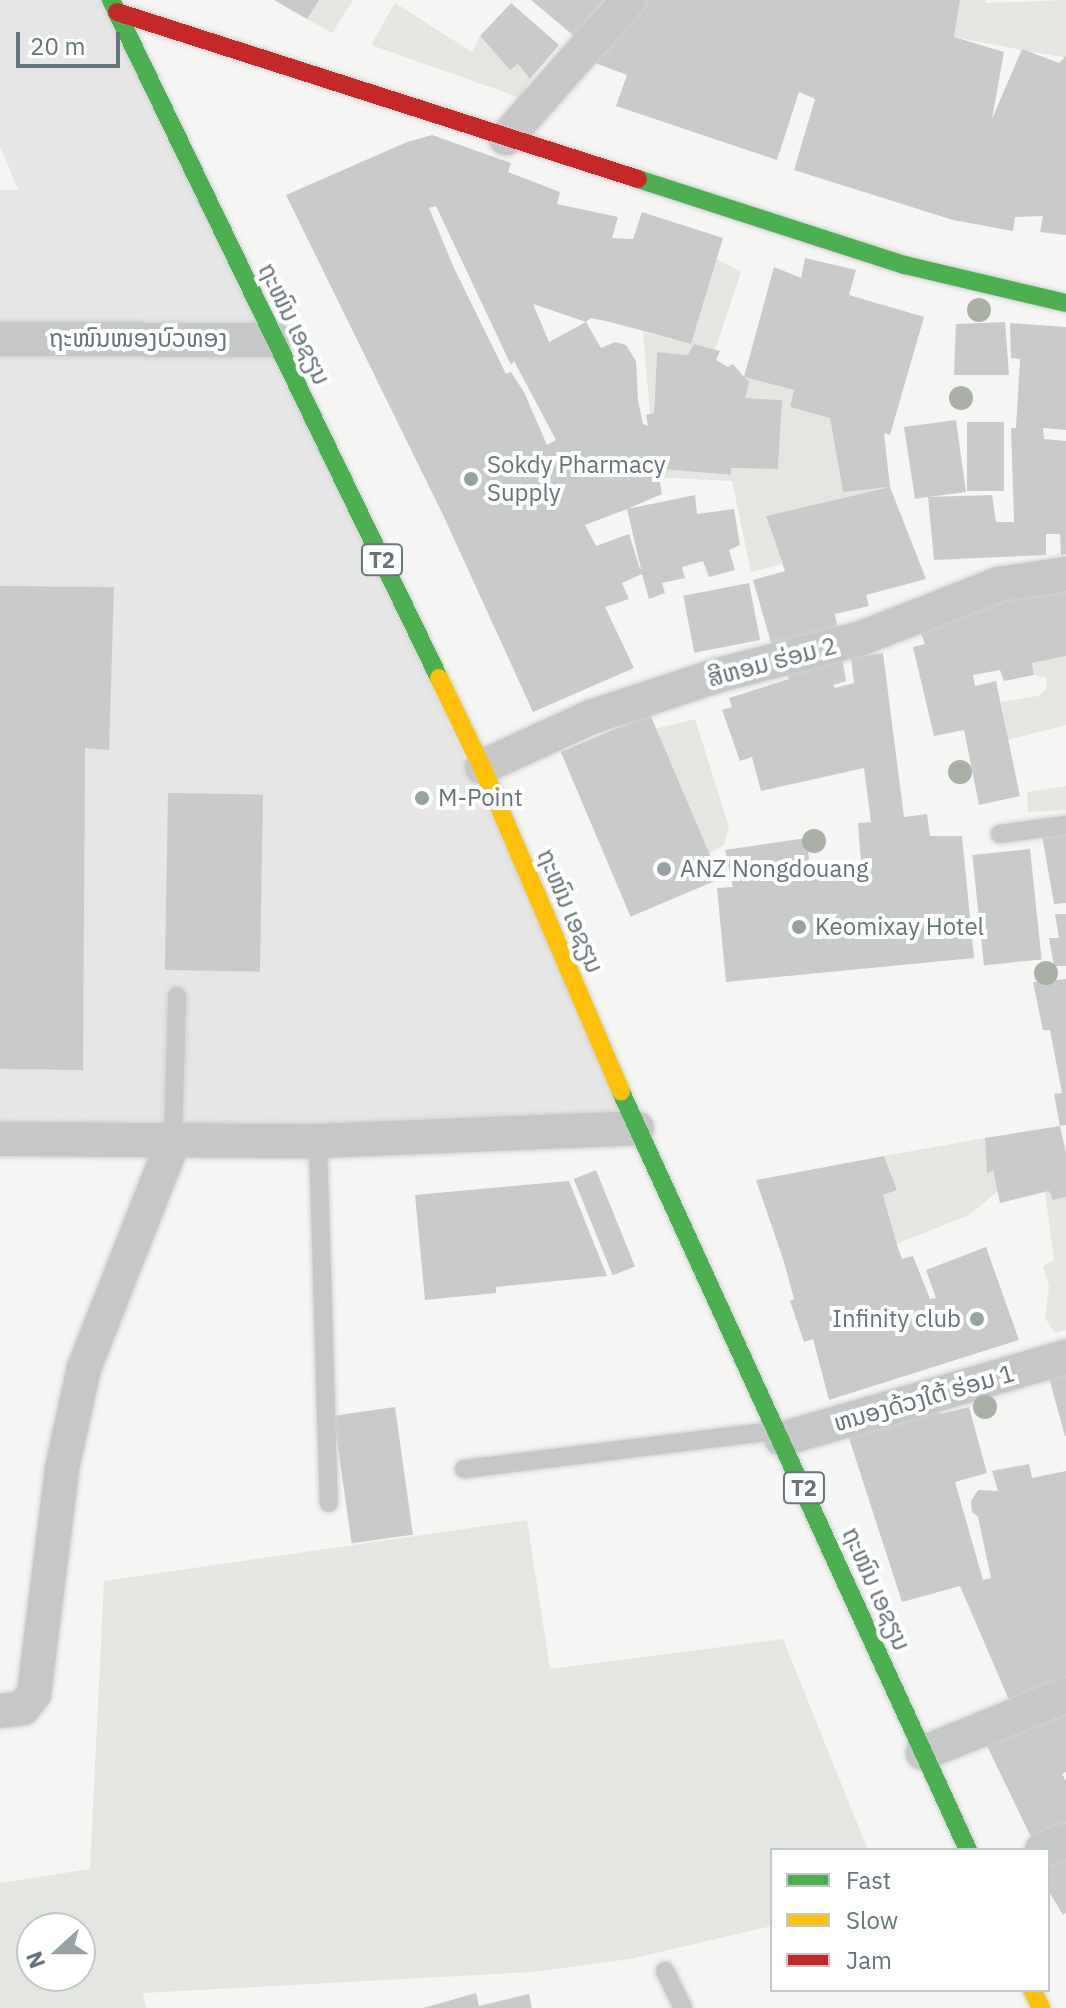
<!DOCTYPE html>
<html>
<head>
<meta charset="utf-8">
<style>
  body { margin:0 }
  #map { position:relative; width:1066px; height:2008px; overflow:hidden; background:#f5f5f4; font-family:"IBM Plex Sans","Noto Sans Lao",sans-serif }
  div>[style] { position:absolute }
  .built>* { inset:0; background:#e5e6e5 }
  .green>* { inset:0; background:#e4e6e2 }
  .building>* { inset:0; background:#c9cbcb; transform-origin:0 0 }
  .roads { filter:drop-shadow(0 0 2px #d0d1d1) drop-shadow(0 0 2px #d0d1d1) }
  .lane>* { height:18px; margin:-9px; padding:0 9px; transform-origin:9px; border-radius:9px; background:#c5c7c8 }
  .street>* { height:34px; margin:-17px; padding:0 17px; transform-origin:17px; border-radius:17px; background:#c5c7c8 }
  .fast>* { height:18px; margin:-9px; padding:0 9px; transform-origin:9px; border-radius:9px; background:#4caf50 }
  .slow>* { height:18px; margin:-9px; padding:0 9px; transform-origin:9px; border-radius:9px; background:#ffc107 }
  .jam>* { height:18px; margin:-9px; padding:0 9px; transform-origin:9px; border-radius:9px; background:#c62828 }
  .trees>* { width:24px; height:24px; margin:-12px; border-radius:50%; background:#aab0a6 }
  .dots>* { width:22px; height:22px; translate:-50% -50%; box-sizing:border-box; border:4px solid #fff; border-radius:50% }
  span { translate:-50% -50%; white-space:nowrap; text-align:center; line-height:1.15; -webkit-text-stroke:8px #fff; paint-order:stroke }
  .shield-label span { padding:2px 6px; background:#fff; border:2px solid; border-radius:6px; -webkit-text-stroke-width:0 }
  .shield-label { font-size:22px; color:#65757a; font-weight:700 }
  .street-label { font-size:24px; color:#65757a }
  .poi-label { font-size:24px; color:#65757a }
  .left { translate:0 -50%; text-align:left }
  .right { translate:-100% -50%; text-align:right }
  .legend { position:absolute; left:770px; top:1848px; width:280px; height:144px; box-sizing:border-box; background:#fff; border:2px solid #c1c8ca; margin:0; padding:10px 14px; list-style:none; font-size:24px; color:#65757a }
  .legend li { display:flex; align-items:center; gap:16px; height:40px }
  .legend b { width:40px; border:2px solid #c1c8ca }
  .north { position:absolute; left:16px; top:1912px; width:80px; height:80px; box-sizing:border-box; background:#fff; border:2px solid #c1c8ca; border-radius:50%; rotate:249deg; font-size:22px; font-weight:700; line-height:32px; text-align:center; color:#65757a }
  .north::after { content:''; display:block; margin:auto; width:28px; height:36px; background:#97a2a5; clip-path:polygon(50% 0,100% 100%,50% 72%,0 100%) }
  .scale { position:absolute; left:16px; top:32px; width:104px; height:36px; box-sizing:border-box; border:4px solid #65757a; border-top:0; padding-left:10px; font-size:24px; line-height:28px; white-space:nowrap; color:#65757a; -webkit-text-stroke:6px #fff; paint-order:stroke }
</style>
</head>
<body>
<div id="map">
  <div class="built">
    <div style="clip-path:polygon(0 0,111px 0,637px 1128px,0 1130px,0 190px,18px 190px,0 146px)"></div>
  </div>
  <div class="green">
    <div style="clip-path:polygon(317px 0,353px 0,332px 33px,307px 19px)"></div>
    <div style="clip-path:polygon(960px 0,985px 0,986px 3px,1066px 0,1066px 58px,954px 37px)"></div>
    <div style="clip-path:polygon(395px 3px,472px 52px,480px 36px,510px 70px,518px 64px,530px 79px,521px 98px,371px 45px)"></div>
    <div style="clip-path:polygon(717px 259px,741px 272px,715px 350px,688px 355px,657px 352px,654px 413px,650px 414px,643px 332px,691px 344px)"></div>
    <div style="clip-path:polygon(744px 377px,794px 390px,790px 407px,830px 418px,843px 492px,890px 487px,766px 516px,782px 564px,751px 572px,732px 481px,652px 477px,651px 468px,730px 475px,731px 468px,778px 469px,782px 400px,745px 398px)"></div>
    <div style="clip-path:polygon(1066px 656px,1066px 725px,1008px 740px,1001px 702px,1038px 696px,1047px 688px,1046px 678px,1034px 675px,1032px 663px)"></div>
    <div style="clip-path:polygon(695px 719px,729px 827px,724px 845px,708px 854px,655px 729px)"></div>
    <div style="clip-path:polygon(1066px 786px,1066px 810px,1028px 812px,1027px 792px)"></div>
    <div style="clip-path:polygon(985px 1138px,987px 1173px,993px 1170px,998px 1191px,969px 1215px,897px 1244px,883px 1195px,897px 1190px,884px 1156px)"></div>
    <div style="clip-path:polygon(1049px 1191px,1053px 1200px,1066px 1197px,1066px 1330px,1055px 1333px,1045px 1318px,1049px 1287px,1043px 1266px,1054px 1260px,1045px 1192px)"></div>
    <div style="clip-path:polygon(evenodd,527px 1520px,550px 1669px,783px 1639px,868px 1850px,772px 1850px,772px 1926px,630px 1959px,532px 1972px,143px 1993px,146px 2008px,0 2008px,0 1883px,90px 1869px,104px 1581px,527px 1520px,32px 1928px,80px 1928px,80px 1976px,32px 1976px,32px 1928px)"></div>
  </div>
  <div class="building">
    <div style="clip-path:polygon(274px 0,319px 0,307px 19px)"></div>
    <div style="clip-path:polygon(531px 0,604px 0,574px 36px)"></div>
    <div style="clip-path:polygon(641px 0,960px 0,954px 37px,1004px 52px,992px 119px,1022px 49px,1059px 63px,1066px 56px,1066px 235px,1040px 232px,1043px 216px,1015px 217px,1013px 231px,953px 220px,794px 170px,815px 99px,799px 92px,777px 160px,616px 106px,627px 75px,587px 60px)"></div>
    <div style="clip-path:polygon(511px 3px,559px 45px,530px 79px,518px 64px,510px 70px,480px 36px)"></div>
    <div style="clip-path:polygon(evenodd,432px 135px,511px 163px,508px 172px,560px 192px,557px 204px,618px 217px,612px 238px,633px 239px,642px 212px,723px 238px,691px 344px,610px 322px,591px 318px,586px 322px,533px 304px,549px 342px,586px 322px,601px 348px,615px 342px,626px 345px,636px 361px,638px 400px,643px 424px,648px 426px,646px 415px,654px 413px,657px 352px,688px 355px,694px 344px,720px 351px,716px 360px,728px 367px,733px 364px,744px 377px,774px 267px,801px 278px,805px 258px,856px 270px,849px 295px,924px 317px,890px 435px,884px 433px,890px 487px,926px 579px,866px 595px,869px 606px,835px 614px,838px 631px,772px 646px,753px 580px,785px 571px,766px 516px,890px 487px,843px 492px,830px 418px,790px 407px,794px 390px,744px 377px,749px 382px,745px 398px,782px 400px,778px 469px,731px 468px,731px 475px,651px 468px,652px 477px,659px 477px,662px 494px,627px 509px,695px 495px,697px 514px,734px 509px,740px 545px,729px 550px,735px 570px,709px 577px,703px 561px,682px 567px,685px 578px,662px 583px,665px 593px,649px 599px,642px 574px,622px 583px,629px 599px,605px 607px,634px 668px,533px 712px,444px 517px,286px 195px,407px 142px,432px 135px,436px 206px,511px 365px,514px 361px,556px 440px,547px 445px,524px 392px,511px 372px,506px 374px,454px 268px,429px 208px,436px 206px,432px 135px,627px 509px,641px 569px,640px 569px,629px 534px,596px 546px,585px 525px,627px 509px)"></div>
    <div style="clip-path:polygon(1005px 322px,1009px 375px,954px 375px,956px 324px)"></div>
    <div style="clip-path:polygon(1010px 323px,1066px 327px,1066px 430px,1043px 428px,1044px 439px,1066px 441px,1066px 554px,1061px 555px,1060px 534px,1046px 534px,1046px 555px,934px 560px,928px 497px,915px 499px,904px 427px,956px 420px,966px 492px,928px 497px,992px 495px,996px 522px,1014px 522px,1011px 428px,1016px 428px,1020px 359px,1011px 358px)"></div>
    <div style="left:967px;top:422px;width:37px;height:69px"></div>
    <div style="clip-path:polygon(1055px 579px,1059px 593px,1066px 591px,1066px 656px,1032px 663px,1034px 675px,1004px 681px,1000px 670px,973px 675px,975px 686px,996px 681px,1020px 796px,979px 805px,964px 730px,934px 736px,913px 647px,925px 644px,919px 628px)"></div>
    <div style="left:749px;top:583px;width:58px;height:67px;rotate:79deg"></div>
    <div style="clip-path:polygon(0 586px,114px 587px,109px 750px,85px 748px,83px 1070px,0 1069px)"></div>
    <div style="clip-path:polygon(841px 651px,846px 681px,833px 685px,835px 688px,854px 683px,851px 658px,883px 653px,904px 817px,927px 814px,930px 836px,962px 836px,974px 958px,726px 982px,717px 888px,733px 887px,725px 850px,806px 838px,812px 879px,862px 874px,858px 823px,871px 822px,864px 768px,761px 791px,752px 757px,740px 761px,722px 710px,732px 707px,729px 698px,789px 679px,786px 669px)"></div>
    <div style="left:650px;top:714px;width:179px;height:97px;rotate:67deg"></div>
    <div style="left:168px;top:793px;width:95px;height:177px;rotate:1deg"></div>
    <div style="clip-path:polygon(1066px 833px,1066px 903px,1054px 904px,1042px 835px)"></div>
    <div style="left:1030px;top:849px;width:111px;height:58px;rotate:84deg"></div>
    <div style="clip-path:polygon(1055px 914px,1066px 914px,1066px 966px,1054px 966px,1049px 938px,1059px 938px)"></div>
    <div style="clip-path:polygon(1066px 979px,1066px 1125px,1060px 1126px,1054px 1094px,1062px 1093px,1050px 1030px,1043px 1030px,1033px 982px)"></div>
    <div style="clip-path:polygon(1060px 1126px,1066px 1153px,1066px 1197px,1053px 1200px,1049px 1191px,1000px 1203px,993px 1170px,987px 1174px,985px 1138px)"></div>
    <div style="clip-path:polygon(884px 1156px,897px 1190px,883px 1195px,898px 1248px,902px 1259px,913px 1256px,930px 1299px,936px 1298px,926px 1270px,986px 1247px,1019px 1340px,829px 1400px,813px 1339px,804px 1342px,790px 1301px,794px 1299px,784px 1262px,756px 1180px)"></div>
    <div style="left:596px;top:1170px;width:104px;height:24px;rotate:68deg"></div>
    <div style="clip-path:polygon(569px 1181px,607px 1276px,496px 1287px,496px 1293px,425px 1300px,415px 1195px)"></div>
    <div style="clip-path:polygon(1066px 1373px,1066px 1436px,1065px 1436px,1049px 1378px)"></div>
    <div style="left:395px;top:1407px;width:129px;height:62px;rotate:82deg"></div>
    <div style="clip-path:polygon(938px 1407px,940px 1414px,969px 1407px,987px 1473px,955px 1482px,983px 1580px,991px 1578px,978px 1517px,972px 1512px,971px 1501px,978px 1490px,998px 1491px,992px 1471px,1029px 1464px,1032px 1478px,1066px 1471px,1066px 1685px,1009px 1700px,960px 1586px,902px 1602px,846px 1429px)"></div>
    <div style="clip-path:polygon(1066px 1704px,1066px 1772px,1062px 1774px,1066px 1781px,1066px 1823px,1032px 1839px,987px 1746px)"></div>
    <div style="clip-path:polygon(1066px 1851px,1066px 1913px,1063px 1915px,1048px 1890px,1048px 1860px)"></div>
    <div style="clip-path:polygon(476px 1993px,479px 2006px,529px 1994px,532px 2008px,423px 2008px)"></div>
  </div>
  <div class="roads">
    <div class="lane">
      <div style="left:1000px;top:834px;width:67px;rotate:-7.8deg"></div>
      <div style="left:318px;top:1141px;width:362px;rotate:88.3deg"></div>
      <div style="left:173px;top:1142px;width:146px;rotate:-88.4deg"></div>
      <div style="left:464px;top:1469px;width:313px;rotate:-7deg"></div>
      <div style="left:665px;top:1971px;width:41px;rotate:64.1deg"></div>
    </div>
    <div class="street">
      <div style="left:506px;top:138px;width:184px;rotate:-48.5deg"></div>
      <div style="left:0;top:339px;width:275px;rotate:0.2deg"></div>
      <div style="left:482px;top:767px;width:120px;rotate:-24.6deg"></div>
      <div style="left:591px;top:717px;width:135px;rotate:-18.2deg"></div>
      <div style="left:719px;top:675px;width:148px;rotate:-14.5deg"></div>
      <div style="left:862px;top:638px;width:147px;rotate:-21.5deg"></div>
      <div style="left:999px;top:584px;width:68px;rotate:-8.5deg"></div>
      <div style="left:0;top:1139px;width:318px;rotate:0.4deg"></div>
      <div style="left:318px;top:1141px;width:319px;rotate:-2.3deg"></div>
      <div style="left:782px;top:1439px;width:296px;rotate:-16.1deg"></div>
      <div style="left:0;top:1711px;width:23px;rotate:-7deg"></div>
      <div style="left:23px;top:1708px;width:18px;rotate:-52deg"></div>
      <div style="left:34px;top:1694px;width:228px;rotate:-82.9deg"></div>
      <div style="left:62px;top:1468px;width:102px;rotate:-77.6deg"></div>
      <div style="left:84px;top:1368px;width:243px;rotate:-68.5deg"></div>
      <div style="left:923px;top:1753px;width:154px;rotate:-22.1deg"></div>
      <div style="left:1042px;top:1850px;width:26px;rotate:-21deg"></div>
    </div>
    <div class="fast">
      <div style="left:111px;top:0;width:753px;rotate:64.18deg"></div>
      <div style="left:638px;top:179px;width:281px;rotate:17.9deg"></div>
      <div style="left:905px;top:265px;width:165px;rotate:13.3deg"></div>
      <div style="left:621px;top:1092px;width:834px;rotate:65.4deg"></div>
    </div>
    <div class="slow">
      <div style="left:439px;top:678px;width:99px;rotate:64.2deg"></div>
      <div style="left:482px;top:767px;width:353px;rotate:66.8deg"></div>
      <div style="left:1032px;top:1990px;width:20px;rotate:63deg"></div>
    </div>
    <div class="jam">
      <div style="left:117px;top:12px;width:547px;rotate:17.77deg"></div>
    </div>
  </div>
  <div class="trees">
    <div style="left:979px;top:310px"></div>
    <div style="left:961px;top:398px"></div>
    <div style="left:960px;top:772px"></div>
    <div style="left:814px;top:841px"></div>
    <div style="left:1046px;top:973px"></div>
    <div style="left:985px;top:1407px"></div>
  </div>
  <div class="dots">
    <div style="left:471px;top:479px;background:#97a2a5"></div>
    <div style="left:422px;top:798px;background:#97a2a5"></div>
    <div style="left:664px;top:869px;background:#97a2a5"></div>
    <div style="left:799px;top:927px;background:#97a2a5"></div>
    <div style="left:977px;top:1319px;background:#97a2a5"></div>
  </div>
  <div class="shield-label">
    <span style="left:382px;top:560px">T2</span>
    <span style="left:804px;top:1488px">T2</span>
  </div>
  <div class="street-label">
    <span style="left:294px;top:324px;rotate:64deg">ຖະໜົນ ເອຊຽນ</span>
    <span style="left:138px;top:339px">ຖະໜົນໜອງບົວທອງ</span>
    <span style="left:772px;top:662px;rotate:-15deg">ສີຫອມ ຮ່ອມ 2</span>
    <span style="left:570px;top:911px;rotate:67deg">ຖະໜົນ ເອຊຽນ</span>
    <span style="left:924px;top:1398px;rotate:-16deg">ຫນອງດ້ວງໃຕ້ ຮ່ອມ 1</span>
    <span style="left:876px;top:1589px;rotate:66deg">ຖະໜົນ ເອຊຽນ</span>
  </div>
  <div class="poi-label">
    <span class="left" style="left:487px;top:479px">Sokdy Pharmacy<br>Supply</span>
    <span class="left" style="left:438px;top:798px">M-Point</span>
    <span class="left" style="left:680px;top:869px">ANZ Nongdouang</span>
    <span class="left" style="left:815px;top:927px">Keomixay Hotel</span>
    <span class="right" style="left:961px;top:1319px">Infinity club</span>
  </div>
  <ul class="legend">
  <li><b style="height:10px;background:#4caf50"></b>Fast</li>
  <li><b style="height:10px;background:#ffc107"></b>Slow</li>
  <li><b style="height:10px;background:#c62828"></b>Jam</li>
  </ul>
  <div class="north">N</div>
  <div class="scale">20 m</div>
</div>
</body>
</html>
